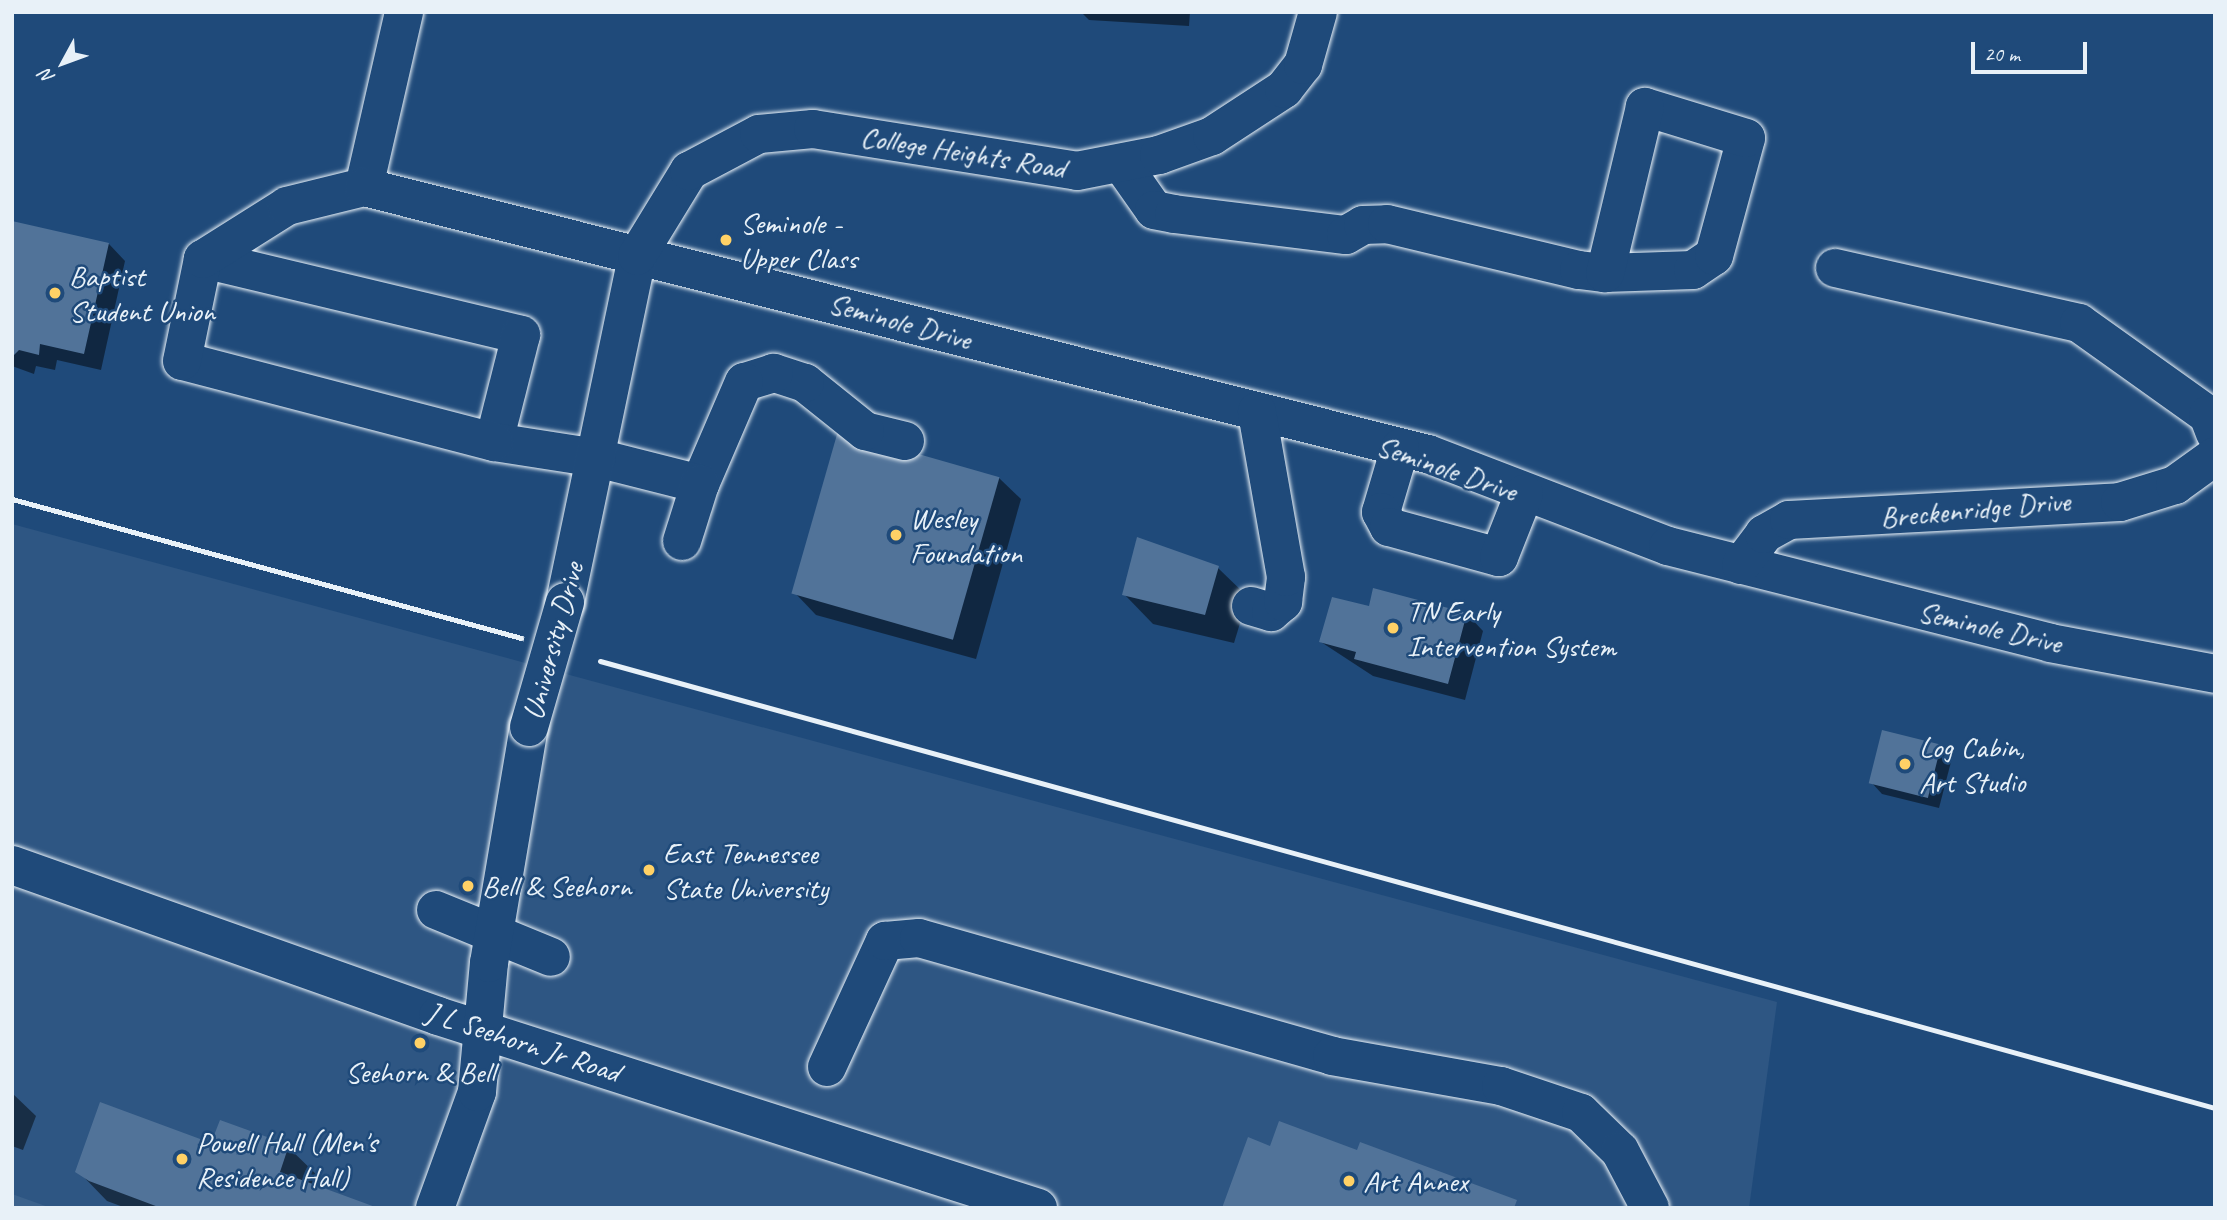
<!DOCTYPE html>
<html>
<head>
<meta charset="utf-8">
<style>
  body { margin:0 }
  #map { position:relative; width:2227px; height:1220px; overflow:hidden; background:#1f4a7a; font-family:Caveat,sans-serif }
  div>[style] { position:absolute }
  .built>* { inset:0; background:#2e5683 }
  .green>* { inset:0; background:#3c628c }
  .shadow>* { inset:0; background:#0007 }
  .building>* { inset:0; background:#517399; transform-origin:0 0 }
  .roads { filter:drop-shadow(0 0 2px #e8f1f8) drop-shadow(0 0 2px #e8f1f8) }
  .minor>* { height:38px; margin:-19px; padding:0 19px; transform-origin:19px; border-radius:19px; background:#1f4a7a }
  .rail>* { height:5px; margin:-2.5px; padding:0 2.5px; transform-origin:2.5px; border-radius:2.5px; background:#e8f1f8 }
  .bridges { filter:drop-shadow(0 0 2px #e8f1f8) drop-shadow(0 0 2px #e8f1f8) }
  .minor-bridge>* { height:38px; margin:-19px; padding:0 19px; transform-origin:19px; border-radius:19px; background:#1f4a7a }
  .dots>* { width:19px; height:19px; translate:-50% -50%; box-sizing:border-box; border:4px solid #1f4a7a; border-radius:50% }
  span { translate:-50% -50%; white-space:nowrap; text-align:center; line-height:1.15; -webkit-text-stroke:5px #1f4a7a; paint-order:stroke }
  .street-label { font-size:30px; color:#e8f1f8 }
  .poi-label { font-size:30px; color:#e8f1f8 }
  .left { translate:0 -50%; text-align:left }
  .frame { position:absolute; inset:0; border:14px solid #e8f1f8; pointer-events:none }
  .north { position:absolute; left:28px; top:28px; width:70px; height:70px; -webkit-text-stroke:5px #1f4a7a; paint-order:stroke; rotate:229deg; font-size:19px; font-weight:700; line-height:28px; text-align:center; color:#e8f1f8 }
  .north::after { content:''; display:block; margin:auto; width:24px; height:32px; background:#e8f1f8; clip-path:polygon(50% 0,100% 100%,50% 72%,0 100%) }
  .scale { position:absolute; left:1971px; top:42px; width:116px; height:32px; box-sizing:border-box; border:4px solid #e8f1f8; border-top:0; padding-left:9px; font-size:21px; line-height:24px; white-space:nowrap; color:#e8f1f8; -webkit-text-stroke:5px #1f4a7a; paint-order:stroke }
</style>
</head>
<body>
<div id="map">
  <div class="built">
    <div style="clip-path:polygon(12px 524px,1777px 1002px,1749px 1208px,12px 1208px)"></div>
  </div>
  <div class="green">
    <div style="clip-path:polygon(12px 1194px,51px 1208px,12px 1208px)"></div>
  </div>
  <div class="shadow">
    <div style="clip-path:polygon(1081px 12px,1190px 12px,1189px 26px,1089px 20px)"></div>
    <div style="clip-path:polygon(12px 222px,109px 244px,125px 261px,101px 370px,57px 360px,55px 370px,36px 366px,34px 374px,12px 366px)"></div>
    <div style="clip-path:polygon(999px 478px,1021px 499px,976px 659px,816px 615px,795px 593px)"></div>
    <div style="clip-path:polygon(1218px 568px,1248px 597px,1234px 643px,1153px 624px,1124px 594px)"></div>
    <div style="clip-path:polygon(1370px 609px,1467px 614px,1483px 631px,1465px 700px,1373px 676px,1321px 642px)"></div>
    <div style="clip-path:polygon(1940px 747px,1952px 758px,1939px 808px,1882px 794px,1871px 782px)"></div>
    <div style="clip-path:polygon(12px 1093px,36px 1116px,23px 1150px,12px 1146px)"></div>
    <div style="clip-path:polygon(213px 1145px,288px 1147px,318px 1176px,314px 1186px,374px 1208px,126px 1208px,107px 1201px,78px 1171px)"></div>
  </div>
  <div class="building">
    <div style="clip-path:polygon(12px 221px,109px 243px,84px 354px,40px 344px,39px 355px,19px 350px,12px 357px)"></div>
    <div style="left:838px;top:431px;width:168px;height:169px;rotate:16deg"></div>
    <div style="clip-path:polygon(1137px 537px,1219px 566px,1205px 615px,1122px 595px)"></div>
    <div style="clip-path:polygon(1373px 588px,1467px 613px,1448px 684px,1354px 659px,1356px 652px,1319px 642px,1332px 597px,1369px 606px)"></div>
    <div style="left:1882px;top:730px;width:61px;height:55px;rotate:14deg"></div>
    <div style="clip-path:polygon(100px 1102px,211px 1143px,220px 1120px,289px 1145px,280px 1172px,378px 1208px,161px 1208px,89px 1181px,75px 1172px)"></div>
    <div style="clip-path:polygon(1279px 1121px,1357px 1150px,1360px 1142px,1517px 1200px,1514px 1208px,1222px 1208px,1248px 1137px,1270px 1146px)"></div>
  </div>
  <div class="roads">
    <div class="minor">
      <div style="left:1121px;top:163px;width:57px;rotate:54.9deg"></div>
      <div style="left:1154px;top:210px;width:20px;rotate:11deg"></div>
      <div style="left:1174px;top:214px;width:173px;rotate:7deg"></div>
      <div style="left:1346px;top:235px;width:20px;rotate:-30deg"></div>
      <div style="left:1363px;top:225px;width:24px;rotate:-2deg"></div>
      <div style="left:1387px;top:224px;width:197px;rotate:13.5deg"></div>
      <div style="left:1579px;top:270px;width:26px;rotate:7deg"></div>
      <div style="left:1605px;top:273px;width:88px;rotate:-2deg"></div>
      <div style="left:1693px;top:270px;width:25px;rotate:-34deg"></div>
      <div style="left:1714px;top:256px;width:122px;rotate:-74.8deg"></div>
      <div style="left:1746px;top:138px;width:106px;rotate:-162.9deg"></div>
      <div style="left:1645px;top:107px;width:171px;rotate:103.5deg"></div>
      <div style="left:364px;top:187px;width:180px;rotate:-77.1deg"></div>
      <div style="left:203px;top:259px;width:327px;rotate:13.4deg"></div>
      <div style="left:521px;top:335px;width:110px;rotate:104.2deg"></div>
      <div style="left:1835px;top:268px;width:250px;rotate:12.7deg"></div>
      <div style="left:2079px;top:323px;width:158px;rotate:35.5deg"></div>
      <div style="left:2208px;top:415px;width:19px;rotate:69deg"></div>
      <div style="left:905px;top:441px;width:41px;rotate:-166deg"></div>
      <div style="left:865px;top:431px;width:77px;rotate:-141.3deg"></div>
      <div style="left:805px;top:383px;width:33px;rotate:-162deg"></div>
      <div style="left:774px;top:373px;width:31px;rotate:163deg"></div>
      <div style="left:744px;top:382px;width:111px;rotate:113.3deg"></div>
      <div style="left:700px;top:484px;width:106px;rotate:-165.8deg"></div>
      <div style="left:597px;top:458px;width:104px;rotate:-171.2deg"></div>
      <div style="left:494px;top:442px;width:322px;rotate:-165.4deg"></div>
      <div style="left:182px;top:361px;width:104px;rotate:-78.4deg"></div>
      <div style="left:203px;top:259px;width:99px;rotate:-32.2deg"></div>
      <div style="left:287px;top:206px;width:79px;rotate:-13.9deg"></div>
      <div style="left:364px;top:187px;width:1097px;rotate:14.09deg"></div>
      <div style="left:1428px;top:454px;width:257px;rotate:21deg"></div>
      <div style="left:1668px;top:546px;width:394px;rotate:14.2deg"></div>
      <div style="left:2050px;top:643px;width:168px;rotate:10.6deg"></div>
      <div style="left:1400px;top:448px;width:67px;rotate:106.5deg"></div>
      <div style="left:1381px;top:512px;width:17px;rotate:62deg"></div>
      <div style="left:1389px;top:527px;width:114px;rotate:15.3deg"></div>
      <div style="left:1499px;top:557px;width:68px;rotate:-68.4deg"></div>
      <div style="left:682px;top:541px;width:60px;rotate:-72.5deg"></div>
      <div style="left:1741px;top:565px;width:39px;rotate:-53deg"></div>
      <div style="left:1764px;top:534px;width:29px;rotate:-29deg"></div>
      <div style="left:1789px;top:520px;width:331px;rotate:-3.1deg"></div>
      <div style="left:2120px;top:502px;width:58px;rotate:-17.2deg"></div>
      <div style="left:2175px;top:485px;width:49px;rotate:-35.9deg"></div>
      <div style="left:565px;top:602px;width:353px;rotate:-78.2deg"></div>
      <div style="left:637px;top:256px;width:100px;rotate:-58.5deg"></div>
      <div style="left:689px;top:171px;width:79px;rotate:-27.9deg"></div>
      <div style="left:759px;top:134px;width:54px;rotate:-5.3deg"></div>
      <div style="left:813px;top:129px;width:267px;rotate:9deg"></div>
      <div style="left:1077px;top:171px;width:84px;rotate:-11deg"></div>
      <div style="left:1159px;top:155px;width:56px;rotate:-19.7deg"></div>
      <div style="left:1212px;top:136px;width:86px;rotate:-33.1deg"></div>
      <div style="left:1284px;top:89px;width:31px;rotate:-52deg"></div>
      <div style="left:1303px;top:65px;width:55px;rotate:-74.2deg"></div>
      <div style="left:1251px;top:606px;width:21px;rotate:17deg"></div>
      <div style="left:1271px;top:612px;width:16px;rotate:-40deg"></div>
      <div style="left:1283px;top:602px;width:25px;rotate:-83deg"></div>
      <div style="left:1286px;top:577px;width:168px;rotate:-100deg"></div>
      <div style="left:12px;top:865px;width:452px;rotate:19.5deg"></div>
      <div style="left:438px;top:1016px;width:630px;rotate:17.74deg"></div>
      <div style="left:436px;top:910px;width:124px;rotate:22.2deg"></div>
      <div style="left:827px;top:1067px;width:139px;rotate:-65.3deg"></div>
      <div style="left:885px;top:941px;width:34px;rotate:-5deg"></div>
      <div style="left:919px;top:938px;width:430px;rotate:15.9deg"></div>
      <div style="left:1332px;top:1056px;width:172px;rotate:10.1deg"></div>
      <div style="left:1501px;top:1086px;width:84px;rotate:18.6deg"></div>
      <div style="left:1581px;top:1113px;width:54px;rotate:44.3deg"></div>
      <div style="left:1620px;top:1151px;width:64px;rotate:62.2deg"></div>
      <div style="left:435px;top:1208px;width:123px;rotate:-70.1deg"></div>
      <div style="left:477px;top:1092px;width:130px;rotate:-84.7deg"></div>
      <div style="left:489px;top:963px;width:239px;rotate:-80.4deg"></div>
    </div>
  </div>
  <div class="rail">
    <div style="left:12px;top:499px;width:528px;rotate:15.27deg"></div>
    <div style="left:600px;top:661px;width:1676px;rotate:15.47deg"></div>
  </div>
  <div class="bridges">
    <div class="minor-bridge">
      <div style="left:529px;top:727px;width:130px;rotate:-73.9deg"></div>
    </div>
  </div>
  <div class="dots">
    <div style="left:726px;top:240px;background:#ffd166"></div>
    <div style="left:55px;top:293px;background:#ffd166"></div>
    <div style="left:896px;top:535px;background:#ffd166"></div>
    <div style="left:1393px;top:628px;background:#ffd166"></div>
    <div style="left:1905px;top:764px;background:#ffd166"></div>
    <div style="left:649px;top:870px;background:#ffd166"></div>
    <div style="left:468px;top:886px;background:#ffd166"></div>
    <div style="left:420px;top:1043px;background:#ffd166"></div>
    <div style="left:182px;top:1159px;background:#ffd166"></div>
    <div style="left:1349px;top:1181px;background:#ffd166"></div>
  </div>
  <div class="street-label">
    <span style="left:963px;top:152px;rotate:9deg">College Heights Road</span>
    <span style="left:900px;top:321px;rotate:15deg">Seminole Drive</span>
    <span style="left:1447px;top:468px;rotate:19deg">Seminole Drive</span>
    <span style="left:1975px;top:509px;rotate:-5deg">Breckenridge Drive</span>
    <span style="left:1990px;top:627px;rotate:13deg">Seminole Drive</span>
    <span style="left:553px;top:641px;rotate:-75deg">University Drive</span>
    <span style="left:523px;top:1042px;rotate:18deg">J L Seehorn Jr Road</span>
  </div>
  <div class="poi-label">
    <span class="left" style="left:740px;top:240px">Seminole -<br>Upper Class</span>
    <span class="left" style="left:69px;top:293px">Baptist<br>Student Union</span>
    <span class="left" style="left:910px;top:535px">Wesley<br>Foundation</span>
    <span class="left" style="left:1407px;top:628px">TN Early<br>Intervention System</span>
    <span class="left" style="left:1919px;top:764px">Log Cabin,<br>Art Studio</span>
    <span class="left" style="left:663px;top:870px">East Tennessee<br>State University</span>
    <span class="left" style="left:482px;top:886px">Bell &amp; Seehorn</span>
    <span style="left:420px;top:1072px">Seehorn &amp; Bell</span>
    <span class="left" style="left:196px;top:1159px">Powell Hall (Men's<br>Residence Hall)</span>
    <span class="left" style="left:1363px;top:1181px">Art Annex</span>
  </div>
  <div class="frame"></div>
  <div class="north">N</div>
  <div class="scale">20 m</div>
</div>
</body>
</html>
